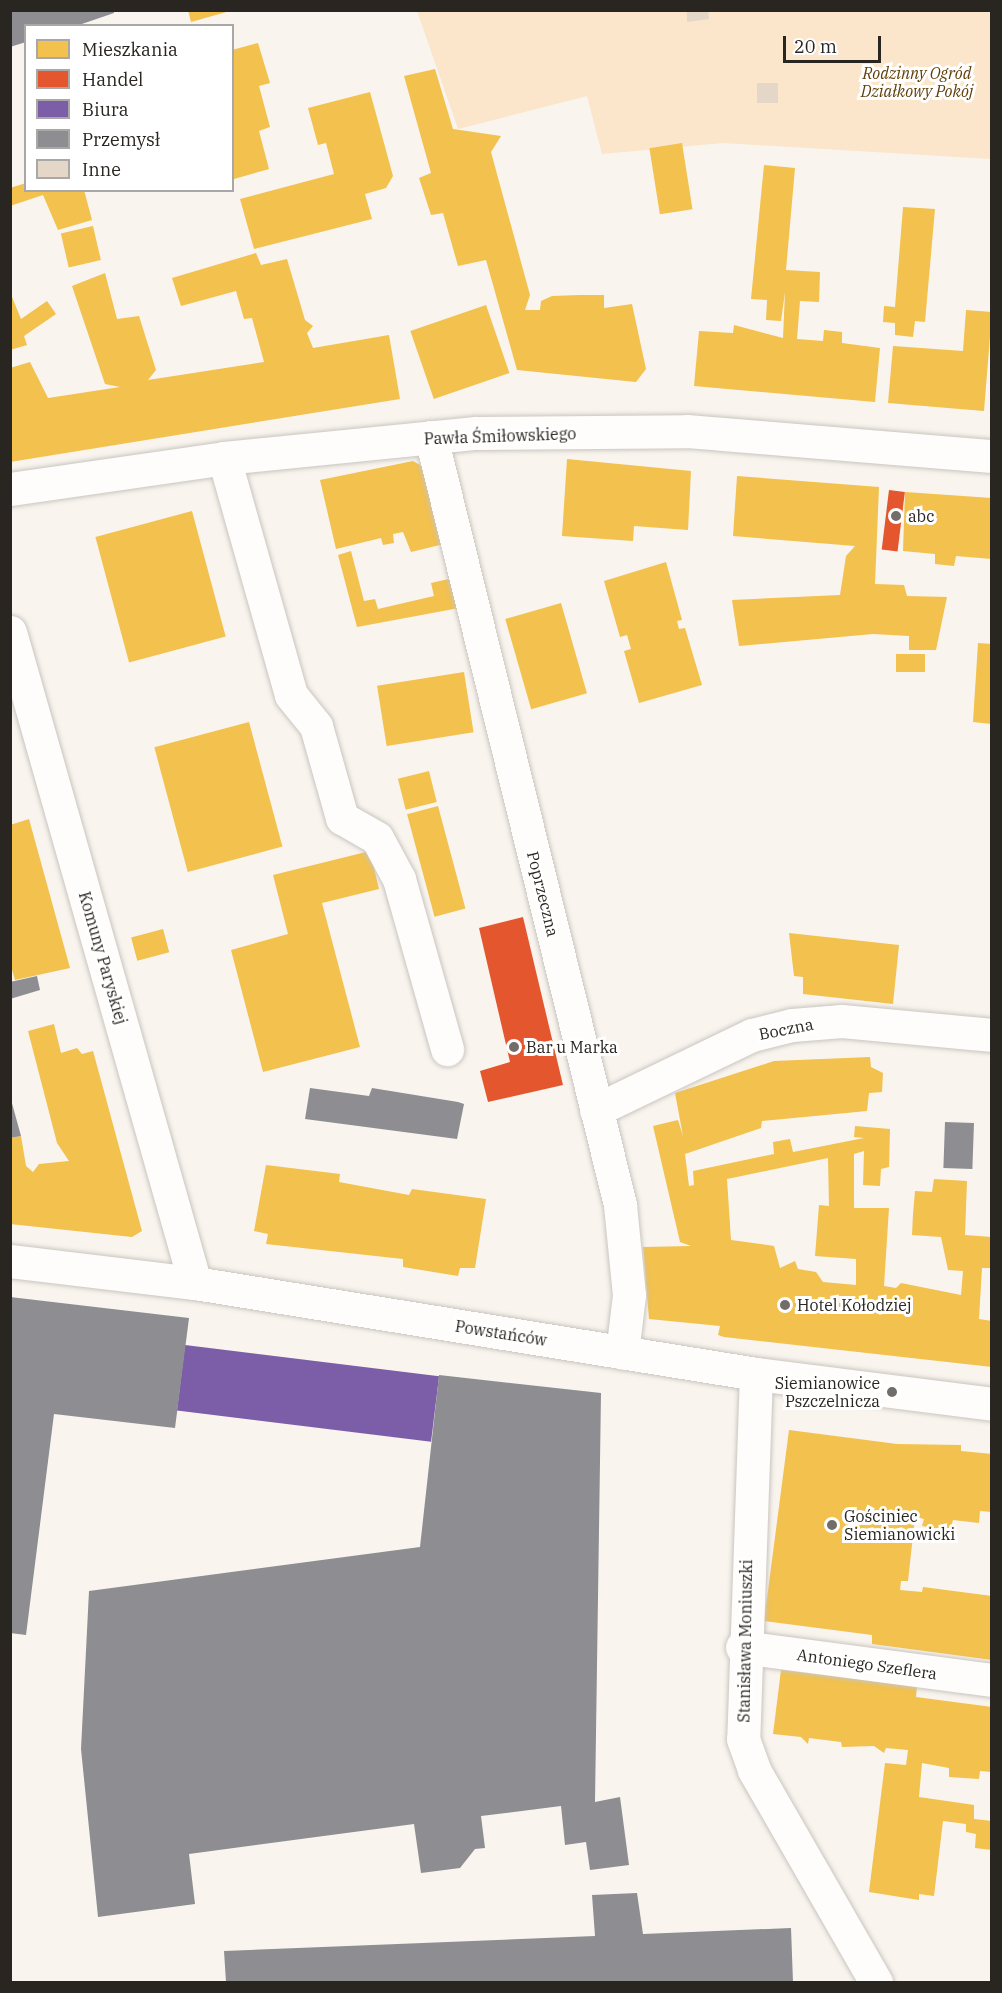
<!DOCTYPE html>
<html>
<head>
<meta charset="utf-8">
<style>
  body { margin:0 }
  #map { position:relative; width:1002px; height:1993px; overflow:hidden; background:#f9f4ee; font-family:"IBM Plex Serif",serif }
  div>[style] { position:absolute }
  .green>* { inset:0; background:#fbe5cb }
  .homes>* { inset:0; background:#f2c14e; transform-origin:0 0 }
  .shops>* { inset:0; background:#e4572e; transform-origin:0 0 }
  .offices>* { inset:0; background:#7b5ea7; transform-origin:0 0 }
  .industry>* { inset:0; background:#8d8d92; transform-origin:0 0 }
  .building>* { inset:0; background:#e4d7c8; transform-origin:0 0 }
  .roads { filter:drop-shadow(0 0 2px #c9c5bf) drop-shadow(0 0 2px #c9c5bf) }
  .minor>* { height:33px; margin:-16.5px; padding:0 16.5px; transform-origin:16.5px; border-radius:16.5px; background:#fefdfc }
  .dots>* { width:16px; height:16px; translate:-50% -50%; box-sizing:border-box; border:3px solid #fff; border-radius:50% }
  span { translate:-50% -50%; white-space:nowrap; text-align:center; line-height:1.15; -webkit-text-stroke:6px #fff; paint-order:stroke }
  .park-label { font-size:16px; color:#603e0a; font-style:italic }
  .street-label { font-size:16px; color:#292520 }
  .poi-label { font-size:16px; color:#292520 }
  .left { translate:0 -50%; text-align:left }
  .right { translate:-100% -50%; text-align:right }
  .frame { position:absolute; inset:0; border:12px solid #292520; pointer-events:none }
  .legend { position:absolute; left:24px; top:24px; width:210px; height:168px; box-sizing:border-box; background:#fff; border:2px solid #a9a8a6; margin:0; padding:8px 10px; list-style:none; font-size:18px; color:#292520 }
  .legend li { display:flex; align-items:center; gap:12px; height:30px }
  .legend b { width:30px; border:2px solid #a9a8a6 }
  .scale { position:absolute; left:783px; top:36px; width:98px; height:27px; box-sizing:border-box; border:3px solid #292520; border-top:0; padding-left:8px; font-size:18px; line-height:21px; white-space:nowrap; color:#292520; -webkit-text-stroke:4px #fff; paint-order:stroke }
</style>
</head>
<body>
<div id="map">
  <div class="green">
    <div style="clip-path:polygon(417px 11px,991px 11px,991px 159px,723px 143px,602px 154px,587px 96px,458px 129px)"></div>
  </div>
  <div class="homes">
    <div style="clip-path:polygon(188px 10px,230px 10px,230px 11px,191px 22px)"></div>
    <div style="clip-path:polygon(258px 43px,270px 83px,259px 86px,270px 127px,259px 131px,269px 169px,234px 179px,232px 50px)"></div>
    <div style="clip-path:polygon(435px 69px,453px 129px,501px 136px,491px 152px,530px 295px,525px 310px,540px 310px,541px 301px,552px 296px,580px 295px,604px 295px,604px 308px,632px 304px,646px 369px,636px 382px,517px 370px,486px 260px,458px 266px,443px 213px,431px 215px,419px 178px,431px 173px,404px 76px)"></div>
    <div style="clip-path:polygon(370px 92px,393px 176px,386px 188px,365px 194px,372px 219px,254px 249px,240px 199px,334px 174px,326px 143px,318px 145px,308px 108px)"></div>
    <div style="left:682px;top:143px;width:67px;height:33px;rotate:81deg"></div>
    <div style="clip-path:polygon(764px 165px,795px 168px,786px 270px,820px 272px,819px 302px,800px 301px,797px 339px,823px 341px,824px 330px,842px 332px,842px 343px,880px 348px,875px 402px,694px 386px,699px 331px,733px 333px,734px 325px,783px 338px,785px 292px,781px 321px,766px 320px,767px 300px,751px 299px)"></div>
    <div style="clip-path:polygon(26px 183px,26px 190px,84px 190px,92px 220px,58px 230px,43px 195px,10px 206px,10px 188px)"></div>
    <div style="clip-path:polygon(903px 207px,935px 209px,925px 322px,915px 321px,913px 337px,895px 335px,895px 323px,883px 322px,884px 306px,895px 307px)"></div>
    <div style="left:93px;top:226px;width:35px;height:33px;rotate:77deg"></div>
    <div style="clip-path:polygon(256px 253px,261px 265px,287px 259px,305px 320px,313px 326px,307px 333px,313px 348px,389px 335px,400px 399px,10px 462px,10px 368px,30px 362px,48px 398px,120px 387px,105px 384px,72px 286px,105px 273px,117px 319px,139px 316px,156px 370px,148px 380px,264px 362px,252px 318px,244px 319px,236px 291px,181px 306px,172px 278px)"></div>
    <div style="clip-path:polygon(10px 292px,21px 319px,47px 301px,56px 314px,24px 336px,27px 345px,10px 350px)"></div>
    <div style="left:486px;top:305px;width:72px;height:80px;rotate:71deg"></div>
    <div style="clip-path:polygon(966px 310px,992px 312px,984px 411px,888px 403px,893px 346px,963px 351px)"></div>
    <div style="clip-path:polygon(567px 459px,691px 471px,688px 530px,634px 526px,633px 541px,562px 536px)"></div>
    <div style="clip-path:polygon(413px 461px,429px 470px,444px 544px,411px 552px,403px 532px,393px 534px,394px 543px,383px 545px,381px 538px,336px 549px,320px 480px)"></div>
    <div style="clip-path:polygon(737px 476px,879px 487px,875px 584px,904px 585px,907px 596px,947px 597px,936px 650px,909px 650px,909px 636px,873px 634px,739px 646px,732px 600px,840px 595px,846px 556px,855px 546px,733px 536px)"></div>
    <div style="clip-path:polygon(905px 492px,992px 498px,992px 559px,956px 556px,954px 566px,935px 564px,935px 554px,903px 551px)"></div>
    <div style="left:192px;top:511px;width:130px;height:100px;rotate:75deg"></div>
    <div style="clip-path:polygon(351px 551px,364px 601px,375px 599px,378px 609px,434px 596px,431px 583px,453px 578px,459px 608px,357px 627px,338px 555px)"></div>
    <div style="clip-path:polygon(666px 562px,682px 620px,677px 621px,679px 629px,685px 628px,702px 685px,639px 703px,624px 651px,631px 649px,627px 635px,620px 637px,604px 581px)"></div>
    <div style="left:561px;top:603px;width:94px;height:58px;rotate:74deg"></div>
    <div style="clip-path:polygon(978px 643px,992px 644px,992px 724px,973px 722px)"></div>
    <div style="left:896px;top:654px;width:29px;height:18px"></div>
    <div style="left:464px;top:672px;width:61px;height:88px;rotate:81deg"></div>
    <div style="left:249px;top:722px;width:129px;height:98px;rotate:75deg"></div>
    <div style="left:429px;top:771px;width:32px;height:32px;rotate:76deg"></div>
    <div style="left:438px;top:806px;width:106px;height:32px;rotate:75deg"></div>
    <div style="clip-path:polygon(29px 819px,70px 968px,15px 980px,10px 963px,10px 825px)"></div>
    <div style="clip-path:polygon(370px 851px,379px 889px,322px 903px,360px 1047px,263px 1072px,231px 950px,288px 934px,273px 875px)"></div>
    <div style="left:163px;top:929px;width:24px;height:33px;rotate:75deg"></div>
    <div style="clip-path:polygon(789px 933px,899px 945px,893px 1004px,803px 994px,803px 977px,794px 976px)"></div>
    <div style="clip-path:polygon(54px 1024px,61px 1053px,77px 1048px,82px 1054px,93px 1051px,142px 1231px,132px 1237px,10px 1224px,10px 1138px,21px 1136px,26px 1166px,33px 1172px,39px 1164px,69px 1161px,57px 1143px,28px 1031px)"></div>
    <div style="clip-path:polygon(evenodd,870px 1057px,871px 1067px,883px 1073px,882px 1092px,869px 1093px,867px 1111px,762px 1121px,761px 1128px,685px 1154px,689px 1186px,694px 1185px,693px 1171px,774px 1154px,773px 1142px,790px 1139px,793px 1152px,864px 1138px,854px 1137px,855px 1126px,890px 1129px,889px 1167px,881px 1169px,880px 1186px,863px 1185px,864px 1151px,854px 1154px,854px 1208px,889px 1208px,884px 1286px,896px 1288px,901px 1283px,961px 1295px,963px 1271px,948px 1270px,941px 1237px,912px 1235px,913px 1214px,915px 1191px,932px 1192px,934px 1179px,967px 1181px,965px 1235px,992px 1237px,991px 1268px,982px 1268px,979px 1319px,992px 1321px,992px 1367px,724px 1337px,718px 1335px,720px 1326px,649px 1319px,643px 1247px,691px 1246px,680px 1242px,653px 1126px,678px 1120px,683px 1136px,675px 1093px,774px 1061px,870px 1057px,828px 1158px,829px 1206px,819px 1205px,815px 1256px,856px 1259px,856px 1285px,823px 1282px,816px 1272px,798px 1269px,795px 1261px,780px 1268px,774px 1246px,731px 1240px,727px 1179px,828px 1158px)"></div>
    <div style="clip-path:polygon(266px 1165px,340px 1174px,339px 1182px,409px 1195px,412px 1189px,486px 1199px,475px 1268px,460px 1268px,458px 1276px,403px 1267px,403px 1259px,266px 1244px,268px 1234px,254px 1231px)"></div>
    <div style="clip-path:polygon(789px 1430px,897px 1444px,961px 1445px,961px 1451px,992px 1454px,992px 1512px,980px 1511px,979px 1523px,953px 1520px,950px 1531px,922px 1526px,924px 1519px,915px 1517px,908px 1581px,901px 1581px,900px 1590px,922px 1592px,923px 1587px,992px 1596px,992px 1660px,872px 1644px,872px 1635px,764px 1621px)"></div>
    <div style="clip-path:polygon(781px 1670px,917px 1686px,916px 1697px,992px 1707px,992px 1772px,980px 1771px,979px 1779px,949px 1777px,949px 1768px,922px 1763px,919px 1797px,974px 1805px,974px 1819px,992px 1821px,992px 1850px,975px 1848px,976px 1834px,966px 1832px,966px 1824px,943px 1821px,934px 1896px,919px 1894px,919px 1900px,869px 1892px,885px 1763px,906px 1765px,908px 1750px,886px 1748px,884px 1753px,874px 1746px,842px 1747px,841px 1742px,809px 1738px,808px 1744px,801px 1737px,773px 1734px)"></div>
  </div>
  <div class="shops">
    <div style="left:889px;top:490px;width:16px;height:60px;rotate:7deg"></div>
    <div style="clip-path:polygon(523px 917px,563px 1085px,488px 1102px,480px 1071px,510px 1062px,479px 928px)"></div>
  </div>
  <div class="offices">
    <div style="left:185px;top:1345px;width:256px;height:66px;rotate:7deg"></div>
  </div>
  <div class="industry">
    <div style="clip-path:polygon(10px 10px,114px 10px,114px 13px,76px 26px,26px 26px,26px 42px,10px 47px)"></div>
    <div style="clip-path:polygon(37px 976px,40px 990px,10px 999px,10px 982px)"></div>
    <div style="clip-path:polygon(310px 1088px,369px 1096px,372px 1088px,458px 1102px,464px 1104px,457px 1139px,305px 1119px)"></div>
    <div style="clip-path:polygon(10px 1096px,21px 1136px,10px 1138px)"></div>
    <div style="left:945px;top:1122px;width:29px;height:46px;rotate:2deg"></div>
    <div style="clip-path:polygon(10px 1297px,189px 1318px,175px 1428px,54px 1414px,26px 1635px,10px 1633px)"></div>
    <div style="clip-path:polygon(439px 1375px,601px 1393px,595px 1802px,620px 1797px,629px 1865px,590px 1870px,586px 1842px,565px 1845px,561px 1806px,481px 1816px,485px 1848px,475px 1849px,460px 1868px,421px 1873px,414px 1824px,189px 1854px,195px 1904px,98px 1917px,81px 1749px,89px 1591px,420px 1547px)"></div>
    <div style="clip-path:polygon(637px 1893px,643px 1934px,791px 1928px,793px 1982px,226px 1982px,224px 1951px,595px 1936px,592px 1895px)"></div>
  </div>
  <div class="building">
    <div style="clip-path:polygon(687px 10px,708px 10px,709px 19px,687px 22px)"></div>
    <div style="left:757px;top:83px;width:21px;height:20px"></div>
  </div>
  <div class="roads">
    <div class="minor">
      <div style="left:431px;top:437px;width:791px;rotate:76.17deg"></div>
      <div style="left:620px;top:1205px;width:90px;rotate:84.3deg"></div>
      <div style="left:629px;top:1295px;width:58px;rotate:96.9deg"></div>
      <div style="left:224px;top:458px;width:246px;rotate:74.2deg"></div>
      <div style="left:291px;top:695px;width:40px;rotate:51deg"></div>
      <div style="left:316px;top:726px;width:96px;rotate:74.2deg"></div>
      <div style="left:342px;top:818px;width:40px;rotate:29.7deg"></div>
      <div style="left:377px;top:838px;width:47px;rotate:61.8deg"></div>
      <div style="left:399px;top:879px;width:177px;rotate:74.2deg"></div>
      <div style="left:10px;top:489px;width:216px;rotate:-8.2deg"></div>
      <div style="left:224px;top:458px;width:253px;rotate:-5.7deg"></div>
      <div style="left:476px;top:433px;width:211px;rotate:-0.5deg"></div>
      <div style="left:687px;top:431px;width:306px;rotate:4.7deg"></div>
      <div style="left:10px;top:632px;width:677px;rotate:74.14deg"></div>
      <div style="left:596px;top:1110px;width:173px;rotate:-25.7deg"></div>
      <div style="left:752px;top:1035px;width:41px;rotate:-14deg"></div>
      <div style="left:792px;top:1025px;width:50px;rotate:-4.6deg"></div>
      <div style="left:842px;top:1021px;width:151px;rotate:5.3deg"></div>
      <div style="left:10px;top:1261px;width:186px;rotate:6.8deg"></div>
      <div style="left:195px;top:1283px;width:568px;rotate:9.21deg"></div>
      <div style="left:756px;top:1374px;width:238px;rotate:7.2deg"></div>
      <div style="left:756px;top:1374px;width:365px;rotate:92deg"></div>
      <div style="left:743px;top:1739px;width:33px;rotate:70deg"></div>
      <div style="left:754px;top:1770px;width:245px;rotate:60.1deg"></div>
      <div style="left:742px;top:1647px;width:252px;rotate:7.5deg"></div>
    </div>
  </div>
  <div class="dots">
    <div style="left:896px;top:516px;background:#726d68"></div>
    <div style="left:514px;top:1047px;background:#726d68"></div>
    <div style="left:785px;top:1305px;background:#726d68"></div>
    <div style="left:892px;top:1392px;background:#726d68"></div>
    <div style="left:832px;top:1525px;background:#726d68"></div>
  </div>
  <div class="park-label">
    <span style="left:917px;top:82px">Rodzinny Ogród<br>Działkowy Pokój</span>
  </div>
  <div class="street-label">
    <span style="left:500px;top:436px;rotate:-2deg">Pawła Śmiłowskiego</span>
    <span style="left:543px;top:894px;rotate:76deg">Poprzeczna</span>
    <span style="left:103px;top:958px;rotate:74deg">Komuny Paryskiej</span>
    <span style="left:786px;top:1029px;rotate:-11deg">Boczna</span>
    <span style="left:501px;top:1333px;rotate:9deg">Powstańców</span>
    <span style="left:745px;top:1641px;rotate:-89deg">Stanisława Moniuszki</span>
    <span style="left:867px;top:1664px;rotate:8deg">Antoniego Szeflera</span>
  </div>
  <div class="poi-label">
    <span class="left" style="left:908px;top:516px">abc</span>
    <span class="left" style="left:526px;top:1047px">Bar u Marka</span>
    <span class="left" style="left:797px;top:1305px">Hotel Kołodziej</span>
    <span class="right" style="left:880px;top:1392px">Siemianowice<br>Pszczelnicza</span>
    <span class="left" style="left:844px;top:1525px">Gościniec<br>Siemianowicki</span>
  </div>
  <div class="frame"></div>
  <ul class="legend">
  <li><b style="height:16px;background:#f2c14e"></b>Mieszkania</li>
  <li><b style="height:16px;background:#e4572e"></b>Handel</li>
  <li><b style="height:16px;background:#7b5ea7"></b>Biura</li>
  <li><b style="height:16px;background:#8d8d92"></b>Przemysł</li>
  <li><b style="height:16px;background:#e4d7c8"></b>Inne</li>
  </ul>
  <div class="scale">20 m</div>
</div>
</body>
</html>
